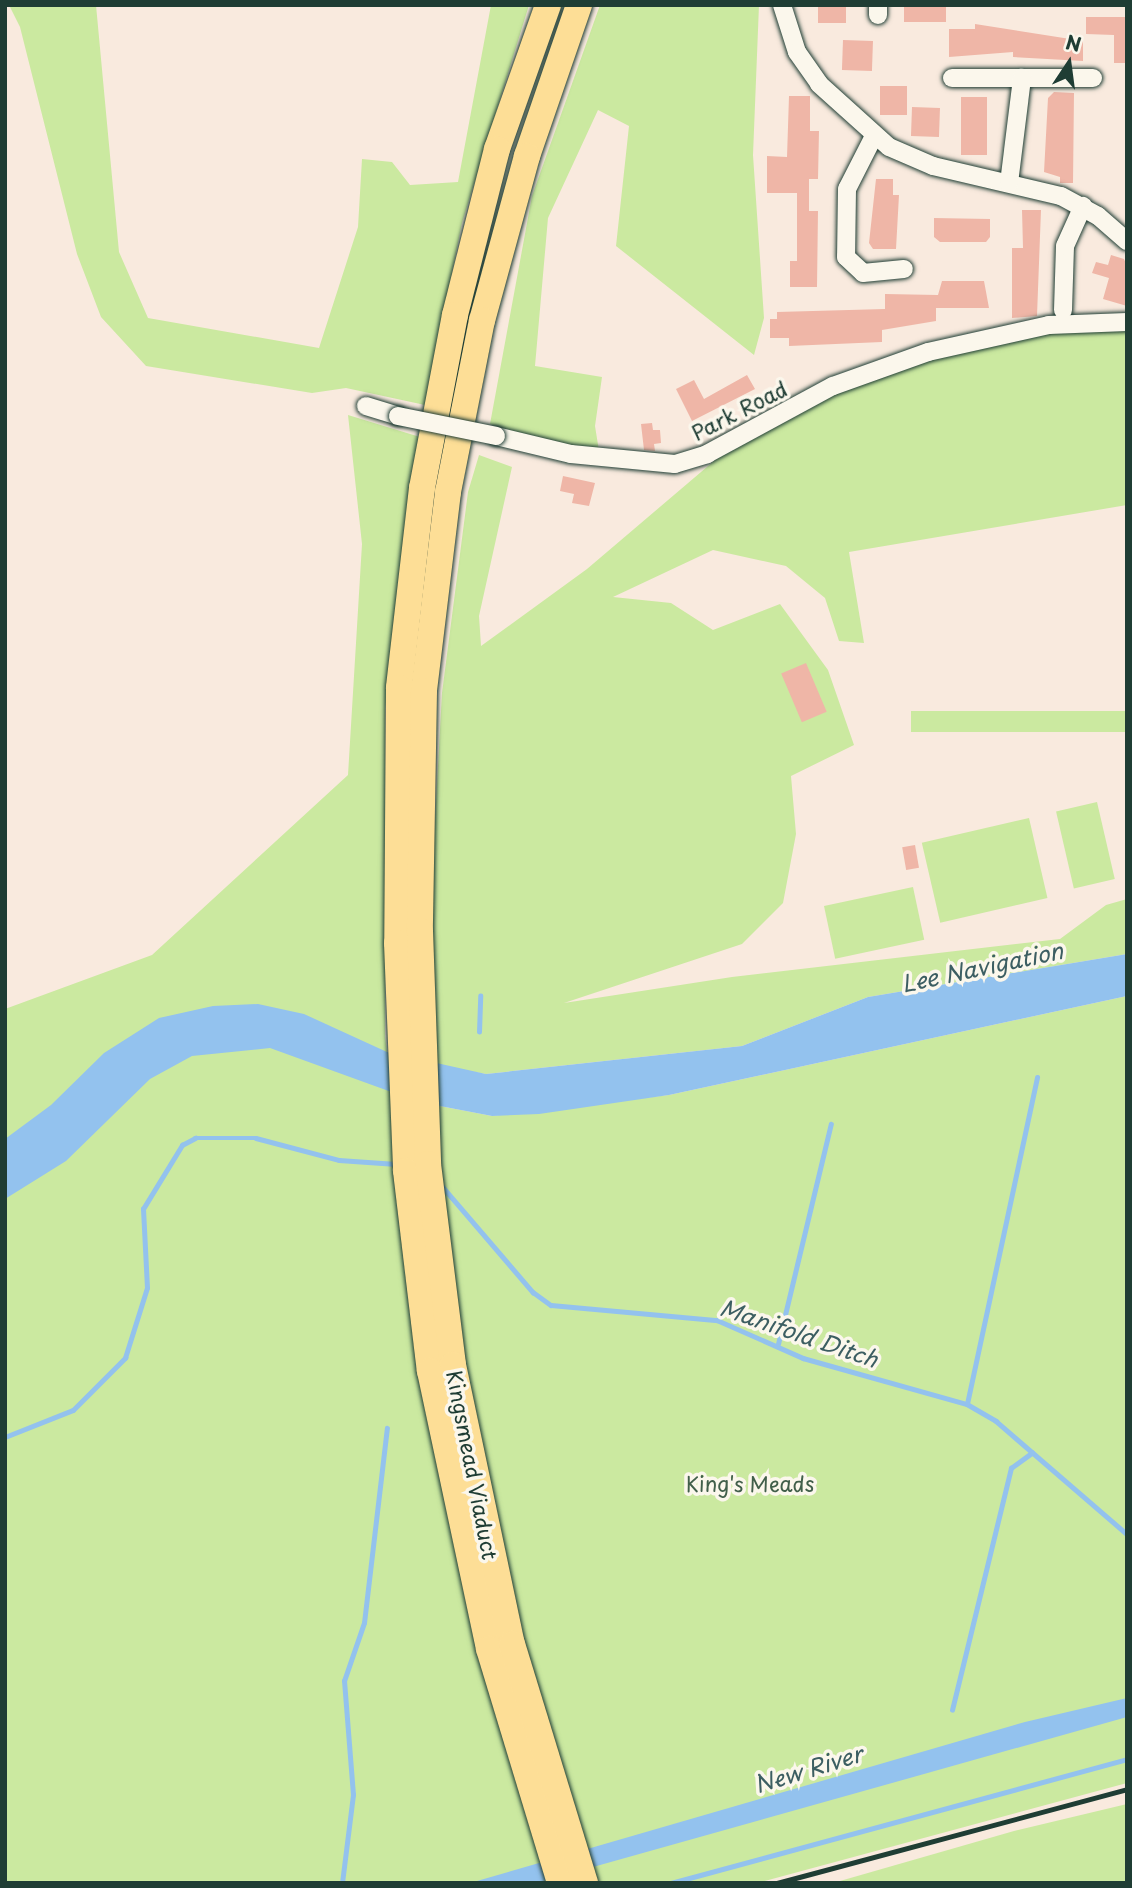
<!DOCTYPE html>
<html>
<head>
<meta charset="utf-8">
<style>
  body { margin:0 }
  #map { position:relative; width:1132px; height:1888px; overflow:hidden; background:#f9eade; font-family:"Playpen Sans",sans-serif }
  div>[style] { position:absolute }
  .green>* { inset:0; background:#cbe9a0; transform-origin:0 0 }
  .water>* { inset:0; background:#93c2ee }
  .stream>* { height:4.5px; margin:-2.25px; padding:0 2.25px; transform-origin:2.25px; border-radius:2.25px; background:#93c2ee }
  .building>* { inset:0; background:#efb6a7; transform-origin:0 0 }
  .roads { filter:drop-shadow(0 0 2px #1f3d34) drop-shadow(0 0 2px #1f3d34) }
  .minor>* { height:18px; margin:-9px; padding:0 9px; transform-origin:9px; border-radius:9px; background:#fbf7ec }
  .highway>* { height:26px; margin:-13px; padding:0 13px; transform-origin:13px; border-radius:13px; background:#fdde96 }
  .rail>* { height:4.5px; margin:-2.25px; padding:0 2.25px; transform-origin:2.25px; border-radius:2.25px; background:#1f3d34 }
  .bridges { filter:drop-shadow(0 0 2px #1f3d34) drop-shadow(0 0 2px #1f3d34) }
  .minor-bridge>* { height:18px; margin:-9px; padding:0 9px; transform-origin:9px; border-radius:9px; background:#fbf7ec }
  span { translate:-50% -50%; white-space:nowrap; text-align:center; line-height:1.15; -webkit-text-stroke:7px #fbf7ec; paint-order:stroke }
  .street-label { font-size:21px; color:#1f3d34 }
  .park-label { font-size:21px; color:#415f4a }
  .water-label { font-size:23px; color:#3c5e62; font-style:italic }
  .frame { position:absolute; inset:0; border:7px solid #1f3d34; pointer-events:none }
  .north { position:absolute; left:1034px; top:28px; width:70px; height:70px; -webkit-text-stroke:5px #fbf7ec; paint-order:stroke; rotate:13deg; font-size:19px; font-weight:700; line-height:28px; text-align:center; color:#1f3d34 }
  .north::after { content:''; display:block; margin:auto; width:24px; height:32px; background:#1f3d34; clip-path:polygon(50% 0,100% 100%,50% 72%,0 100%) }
</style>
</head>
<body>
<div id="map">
  <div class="green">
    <div style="clip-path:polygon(9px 5px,96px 5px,119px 252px,148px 318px,319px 348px,358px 227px,362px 159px,392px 162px,410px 185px,458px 182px,491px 5px,529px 5px,462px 223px,425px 405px,346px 388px,312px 393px,146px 366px,101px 317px,77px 254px,20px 27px)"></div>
    <div style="clip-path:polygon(600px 5px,759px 5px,753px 155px,764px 318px,754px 355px,616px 246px,629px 126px,598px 110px,548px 218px,535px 366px,602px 377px,595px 426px,599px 451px,549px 445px,490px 424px,532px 196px)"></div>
    <div style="clip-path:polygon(1127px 327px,1127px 505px,849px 552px,864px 643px,839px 641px,825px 598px,786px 566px,713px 550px,613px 597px,671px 603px,713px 630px,780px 604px,828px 670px,854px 745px,791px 776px,796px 834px,783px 903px,742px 944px,564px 1003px,732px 977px,1060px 939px,1106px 905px,1127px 899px,1127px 954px,868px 997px,742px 1046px,486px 1074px,433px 1065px,431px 893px,442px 693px,468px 492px,479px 455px,512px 467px,479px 616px,481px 646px,587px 569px,721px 455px,835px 389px,941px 352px,1037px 329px)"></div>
    <div style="clip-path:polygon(348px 415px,420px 437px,385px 709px,385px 1036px,387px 1052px,419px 1102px,492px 1116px,669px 1095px,1127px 996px,1127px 1783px,757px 1883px,5px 1883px,5px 1009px,152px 955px,348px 775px,362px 544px)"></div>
    <div style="left:1127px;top:711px;width:21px;height:216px;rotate:90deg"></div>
    <div style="left:1097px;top:802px;width:79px;height:42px;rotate:77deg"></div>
    <div style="left:1029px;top:818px;width:82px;height:110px;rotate:77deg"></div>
    <div style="left:913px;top:887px;width:54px;height:91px;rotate:78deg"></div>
    <div style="clip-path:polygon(1127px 1804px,1127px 1883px,833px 1883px,1014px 1831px)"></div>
  </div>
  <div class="water">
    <div style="clip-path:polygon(1127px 954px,1127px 996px,669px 1095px,539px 1114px,492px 1116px,419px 1102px,270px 1048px,192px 1056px,150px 1079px,66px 1161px,5px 1199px,5px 1139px,51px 1105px,104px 1053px,159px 1018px,213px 1006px,258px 1004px,304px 1014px,387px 1052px,486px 1074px,742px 1046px,868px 997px)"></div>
    <div style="clip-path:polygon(1127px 1698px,1127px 1717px,536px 1883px,470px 1883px,1025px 1722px)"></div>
  </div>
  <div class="stream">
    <div style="left:479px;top:1032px;width:36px;rotate:-88deg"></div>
    <div style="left:442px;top:1186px;width:140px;rotate:49.4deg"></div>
    <div style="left:533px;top:1292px;width:22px;rotate:36deg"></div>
    <div style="left:551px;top:1305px;width:167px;rotate:5.2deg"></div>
    <div style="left:717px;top:1320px;width:94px;rotate:23.8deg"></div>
    <div style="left:803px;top:1358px;width:170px;rotate:15.7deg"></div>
    <div style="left:967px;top:1404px;width:34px;rotate:30deg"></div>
    <div style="left:996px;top:1421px;width:173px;rotate:40.8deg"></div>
    <div style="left:778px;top:1344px;width:226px;rotate:-76.5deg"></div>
    <div style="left:967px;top:1404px;width:334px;rotate:-77.9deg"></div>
    <div style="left:5px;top:1437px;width:73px;rotate:-21.7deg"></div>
    <div style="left:73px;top:1410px;width:74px;rotate:-45deg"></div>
    <div style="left:125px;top:1358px;width:73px;rotate:-72.6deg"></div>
    <div style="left:147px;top:1288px;width:79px;rotate:-92.9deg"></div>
    <div style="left:143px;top:1209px;width:75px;rotate:-58.6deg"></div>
    <div style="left:182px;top:1145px;width:15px;rotate:-28deg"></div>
    <div style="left:195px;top:1138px;width:61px"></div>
    <div style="left:256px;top:1138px;width:86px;rotate:14.8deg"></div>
    <div style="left:339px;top:1160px;width:57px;rotate:4deg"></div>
    <div style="left:952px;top:1710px;width:249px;rotate:-76.3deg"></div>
    <div style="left:1011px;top:1468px;width:26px;rotate:-36deg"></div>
    <div style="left:342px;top:1883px;width:89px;rotate:-82.9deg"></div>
    <div style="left:353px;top:1795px;width:114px;rotate:-94.5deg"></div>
    <div style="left:344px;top:1681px;width:61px;rotate:-71deg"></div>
    <div style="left:364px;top:1623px;width:196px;rotate:-83.3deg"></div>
    <div style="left:671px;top:1883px;width:473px;rotate:-15.2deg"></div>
  </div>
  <div class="building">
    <div style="left:818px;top:5px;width:28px;height:18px"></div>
    <div style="left:904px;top:5px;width:42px;height:17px"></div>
    <div style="clip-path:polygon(1086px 17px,1126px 17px,1125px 63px,1114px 63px,1114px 35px,1086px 34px)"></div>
    <div style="clip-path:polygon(975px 24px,1083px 41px,1083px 61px,1013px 57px,1013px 52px,949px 57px,949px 29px,975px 29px)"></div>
    <div style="left:843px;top:40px;width:30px;height:30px;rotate:2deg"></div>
    <div style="left:880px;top:86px;width:27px;height:29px"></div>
    <div style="clip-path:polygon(1054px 92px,1074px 93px,1073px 183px,1060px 183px,1060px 177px,1044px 172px,1048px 98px)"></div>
    <div style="clip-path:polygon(789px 96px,810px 96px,810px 131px,819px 131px,818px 179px,809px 179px,809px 211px,818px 211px,817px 287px,790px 287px,790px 261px,797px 261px,797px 193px,767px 193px,767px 156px,787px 157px)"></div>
    <div style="left:961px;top:97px;width:26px;height:58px"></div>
    <div style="left:912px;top:107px;width:28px;height:29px;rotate:2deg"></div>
    <div style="clip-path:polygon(876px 179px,893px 179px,893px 195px,899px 195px,896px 249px,873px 249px,869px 243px)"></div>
    <div style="clip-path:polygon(1022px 210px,1041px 210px,1037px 316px,1012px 318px,1012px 248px,1023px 248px)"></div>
    <div style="clip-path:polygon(934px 218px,990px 219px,990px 237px,986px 242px,940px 242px,934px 237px)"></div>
    <div style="clip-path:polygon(1111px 255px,1124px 259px,1127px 266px,1127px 306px,1103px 299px,1109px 278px,1092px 273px,1096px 262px,1108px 265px)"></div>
    <div style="clip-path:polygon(942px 281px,984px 281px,989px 308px,936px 308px,936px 321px,882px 330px,882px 342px,789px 346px,789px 338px,770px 338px,770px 319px,777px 319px,777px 312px,885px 309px,885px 294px,938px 295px)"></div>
    <div style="clip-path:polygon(747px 375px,755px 389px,692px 421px,676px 389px,694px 380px,704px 399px)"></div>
    <div style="clip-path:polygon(652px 423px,653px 430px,660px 430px,661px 443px,654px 444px,655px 451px,644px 450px,641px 424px)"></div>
    <div style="clip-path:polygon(563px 476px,595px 483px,589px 506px,572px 503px,574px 494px,560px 491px)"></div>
    <div style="left:806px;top:663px;width:53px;height:27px;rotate:67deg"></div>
    <div style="left:915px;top:845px;width:23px;height:13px;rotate:80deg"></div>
  </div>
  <div class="roads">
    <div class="minor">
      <div style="left:782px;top:5px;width:49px;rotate:72.3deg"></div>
      <div style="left:797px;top:52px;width:39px;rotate:55deg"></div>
      <div style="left:819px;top:84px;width:94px;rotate:42deg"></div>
      <div style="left:889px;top:147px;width:48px;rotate:23.4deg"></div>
      <div style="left:933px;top:166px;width:131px;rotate:13.2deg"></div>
      <div style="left:1061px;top:196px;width:42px;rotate:28.4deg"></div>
      <div style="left:1098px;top:216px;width:38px;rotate:41deg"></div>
      <div style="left:878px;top:15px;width:10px;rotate:-90deg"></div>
      <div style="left:952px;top:78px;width:141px"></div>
      <div style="left:874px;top:136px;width:59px;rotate:117deg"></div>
      <div style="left:847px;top:189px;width:68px;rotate:90.8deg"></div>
      <div style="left:846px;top:257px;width:23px;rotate:43deg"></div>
      <div style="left:863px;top:273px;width:41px;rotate:-5.6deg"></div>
      <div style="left:1009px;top:183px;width:106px;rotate:-82.9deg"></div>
      <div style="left:1063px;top:310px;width:64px;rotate:-88.2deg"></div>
      <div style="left:1065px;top:246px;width:44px;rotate:-65.8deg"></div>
      <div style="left:366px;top:406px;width:34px;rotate:17deg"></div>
      <div style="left:496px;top:436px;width:77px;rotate:13.5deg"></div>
      <div style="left:571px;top:454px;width:104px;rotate:5.5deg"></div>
      <div style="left:675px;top:464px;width:34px;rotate:-17deg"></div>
      <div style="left:707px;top:454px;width:143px;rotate:-28.4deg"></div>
      <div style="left:833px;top:386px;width:101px;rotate:-19.7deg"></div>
      <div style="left:928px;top:352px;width:124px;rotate:-12.6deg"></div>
      <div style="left:1049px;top:325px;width:78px;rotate:-2.2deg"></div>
    </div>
    <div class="highway">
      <div style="left:548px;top:5px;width:153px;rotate:109.5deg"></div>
      <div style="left:497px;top:149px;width:171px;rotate:104.2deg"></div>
      <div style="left:455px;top:315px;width:176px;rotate:100.8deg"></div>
      <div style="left:422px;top:488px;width:201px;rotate:96.6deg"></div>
      <div style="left:399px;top:688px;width:255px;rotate:90.4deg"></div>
      <div style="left:397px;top:943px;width:228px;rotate:87.7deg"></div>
      <div style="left:406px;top:1171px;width:201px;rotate:83.2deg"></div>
      <div style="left:430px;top:1371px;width:284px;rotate:78deg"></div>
      <div style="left:489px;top:1649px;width:245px;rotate:73.1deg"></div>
      <div style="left:579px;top:5px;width:160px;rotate:109deg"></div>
      <div style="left:527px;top:156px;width:170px;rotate:105.3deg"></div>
      <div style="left:482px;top:320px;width:175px;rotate:101.2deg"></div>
      <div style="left:448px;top:492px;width:200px;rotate:96.9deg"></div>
      <div style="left:424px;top:691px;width:240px;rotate:91deg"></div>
      <div style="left:420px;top:931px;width:233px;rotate:88deg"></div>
      <div style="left:428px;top:1164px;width:203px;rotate:82.9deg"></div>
      <div style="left:453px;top:1365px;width:285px;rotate:78.1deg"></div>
      <div style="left:512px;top:1644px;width:250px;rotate:73deg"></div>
    </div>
  </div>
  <div class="rail">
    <div style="left:777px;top:1883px;width:362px;rotate:-15deg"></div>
  </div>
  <div class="bridges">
    <div class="minor-bridge">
      <div style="left:398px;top:416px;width:100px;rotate:11.5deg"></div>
    </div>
  </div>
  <div class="street-label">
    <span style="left:739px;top:410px;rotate:-27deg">Park Road</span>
    <span style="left:473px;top:1465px;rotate:79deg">Kingsmead Viaduct</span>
  </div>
  <div class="park-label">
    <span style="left:750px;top:1483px">King's Meads</span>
  </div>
  <div class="water-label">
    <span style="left:982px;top:967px;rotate:-12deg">Lee Navigation</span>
    <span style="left:799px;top:1333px;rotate:19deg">Manifold Ditch</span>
    <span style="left:808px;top:1769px;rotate:-17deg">New River</span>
  </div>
  <div class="frame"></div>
  <div class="north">N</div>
</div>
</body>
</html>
